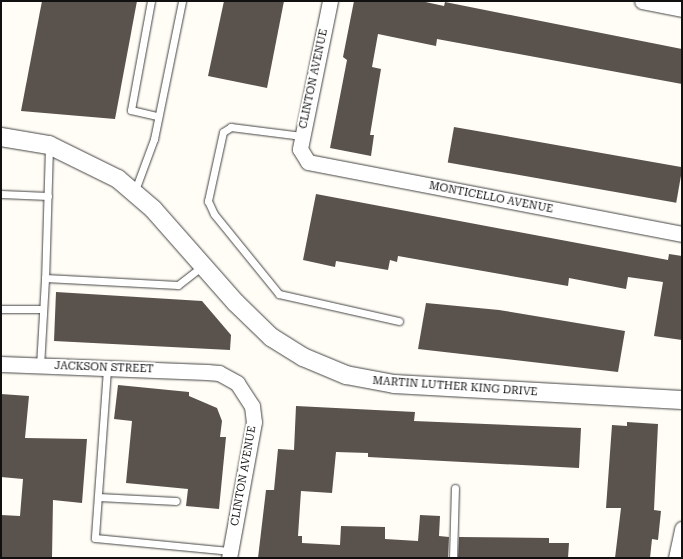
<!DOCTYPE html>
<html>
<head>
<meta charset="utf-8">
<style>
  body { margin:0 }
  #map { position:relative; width:683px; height:559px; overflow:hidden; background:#fffdf5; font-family:"Roboto Serif",serif }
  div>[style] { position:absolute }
  .building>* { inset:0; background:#5a524d; transform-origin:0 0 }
  .roads { filter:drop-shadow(0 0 1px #444) drop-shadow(0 0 1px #444) }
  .service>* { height:7px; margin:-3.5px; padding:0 3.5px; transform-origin:3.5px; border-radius:3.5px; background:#fff }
  .minor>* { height:15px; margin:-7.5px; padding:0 7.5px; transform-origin:7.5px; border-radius:7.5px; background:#fff }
  .tertiary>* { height:18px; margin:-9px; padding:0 9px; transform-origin:9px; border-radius:9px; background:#fff }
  span { translate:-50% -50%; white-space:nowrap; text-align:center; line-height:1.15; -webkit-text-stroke:4px #fff; paint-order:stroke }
  .street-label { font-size:11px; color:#111 }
  .frame { position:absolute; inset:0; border:2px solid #111; pointer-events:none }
</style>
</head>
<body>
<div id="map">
  <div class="building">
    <div style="clip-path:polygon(42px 1px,137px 1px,115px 119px,21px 111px)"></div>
    <div style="clip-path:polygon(224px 1px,284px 1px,267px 88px,208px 76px)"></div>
    <div style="clip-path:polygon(354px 1px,421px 1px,444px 6px,445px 2px,682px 49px,682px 84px,437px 39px,436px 46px,378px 34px,372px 67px,381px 69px,370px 135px,374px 135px,371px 156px,330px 148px,347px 60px,343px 57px)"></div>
    <div style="left:454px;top:127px;width:232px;height:36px;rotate:10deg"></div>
    <div style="clip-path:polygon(316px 194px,668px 260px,669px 254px,682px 256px,682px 340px,654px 336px,663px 282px,628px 277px,626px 289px,569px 278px,568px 286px,398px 256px,397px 262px,390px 260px,388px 270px,336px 261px,335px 267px,303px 260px)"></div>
    <div style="clip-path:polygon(56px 292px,202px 301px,231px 335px,230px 350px,54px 341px)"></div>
    <div style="clip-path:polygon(426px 303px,499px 310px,625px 331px,618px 372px,418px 349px)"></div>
    <div style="clip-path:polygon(118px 385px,189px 392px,189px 396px,217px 408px,222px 421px,220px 437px,226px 437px,219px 509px,186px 506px,188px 489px,126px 483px,132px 421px,114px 419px)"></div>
    <div style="clip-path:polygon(1px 394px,29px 396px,25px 438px,87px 439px,82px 503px,53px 500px,52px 558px,1px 557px,1px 515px,20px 516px,23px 479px,1px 477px)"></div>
    <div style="clip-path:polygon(296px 406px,415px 412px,414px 421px,581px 428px,579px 468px,368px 457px,368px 453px,336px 452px,332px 493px,301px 491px,298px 536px,302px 536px,302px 543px,340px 545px,341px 526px,385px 527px,385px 539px,418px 541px,420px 515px,440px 516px,439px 536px,449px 537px,448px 558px,258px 558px,266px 490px,274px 490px,278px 449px,294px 450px)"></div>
    <div style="clip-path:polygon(627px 422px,658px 424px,654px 510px,661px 511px,658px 540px,652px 539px,650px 558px,615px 558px,621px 508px,606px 508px,612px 425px,627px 426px)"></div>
    <div style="clip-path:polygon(459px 537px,549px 538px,549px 543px,569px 543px,568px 558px,458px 558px)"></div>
  </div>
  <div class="roads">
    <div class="service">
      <div style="left:151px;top:1px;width:111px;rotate:100.4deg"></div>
      <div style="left:131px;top:110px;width:28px;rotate:13deg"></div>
      <div style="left:302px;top:136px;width:72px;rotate:-172.8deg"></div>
      <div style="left:231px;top:127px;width:9px;rotate:148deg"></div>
      <div style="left:223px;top:132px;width:71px;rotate:102.3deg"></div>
      <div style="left:208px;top:201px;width:14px;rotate:65deg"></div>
      <div style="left:214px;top:214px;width:103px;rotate:50.9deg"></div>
      <div style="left:279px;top:294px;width:123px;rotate:12.7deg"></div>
      <div style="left:49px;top:147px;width:131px;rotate:91.7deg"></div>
      <div style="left:45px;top:278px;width:133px;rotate:3deg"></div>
      <div style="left:178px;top:285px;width:31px;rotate:-38deg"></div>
      <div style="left:134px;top:193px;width:58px;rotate:-69.7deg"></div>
      <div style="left:154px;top:139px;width:141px;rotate:-78.5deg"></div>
      <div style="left:1px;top:194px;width:47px;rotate:2.4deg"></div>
      <div style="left:1px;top:309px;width:42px"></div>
      <div style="left:40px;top:366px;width:88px;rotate:-86.7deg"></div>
      <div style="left:107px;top:369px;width:169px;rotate:94.1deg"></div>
      <div style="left:95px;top:538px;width:137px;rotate:5.5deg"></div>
      <div style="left:98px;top:497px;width:78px;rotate:2.9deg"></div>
      <div style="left:453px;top:558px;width:70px;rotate:-88.4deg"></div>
    </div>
    <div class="minor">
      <div style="left:330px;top:1px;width:151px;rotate:101.5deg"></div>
      <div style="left:300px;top:149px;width:15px;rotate:58deg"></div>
      <div style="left:308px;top:162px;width:381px;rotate:10.9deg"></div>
      <div style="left:642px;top:1px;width:41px;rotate:11.3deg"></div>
      <div style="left:1px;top:364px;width:206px;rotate:2.2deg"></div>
      <div style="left:207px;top:372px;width:12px;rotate:5deg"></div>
      <div style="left:219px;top:373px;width:21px;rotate:29deg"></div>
      <div style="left:237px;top:383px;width:27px;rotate:57deg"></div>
      <div style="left:252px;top:406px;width:16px;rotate:83deg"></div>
      <div style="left:254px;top:422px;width:138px;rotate:100.4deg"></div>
      <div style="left:676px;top:558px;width:30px;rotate:-78deg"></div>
    </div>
    <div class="tertiary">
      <div style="left:1px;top:137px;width:49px;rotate:9.5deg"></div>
      <div style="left:49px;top:145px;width:77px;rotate:26.2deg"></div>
      <div style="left:118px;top:179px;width:46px;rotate:40.6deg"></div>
      <div style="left:153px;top:209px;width:125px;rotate:48.6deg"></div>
      <div style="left:236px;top:303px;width:49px;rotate:44.2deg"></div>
      <div style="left:271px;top:337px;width:38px;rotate:32deg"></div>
      <div style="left:303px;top:357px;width:47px;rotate:22.7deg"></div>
      <div style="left:346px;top:375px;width:49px;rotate:10.6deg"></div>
      <div style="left:394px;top:384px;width:288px;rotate:3.2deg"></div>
    </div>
  </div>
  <div class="street-label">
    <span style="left:314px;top:79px;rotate:-78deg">CLINTON AVENUE</span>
    <span style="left:491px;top:198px;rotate:11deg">MONTICELLO AVENUE</span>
    <span style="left:104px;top:368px;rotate:2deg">JACKSON STREET</span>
    <span style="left:455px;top:387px;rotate:4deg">MARTIN LUTHER KING DRIVE</span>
    <span style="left:244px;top:476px;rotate:-80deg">CLINTON AVENUE</span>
  </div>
  <div class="frame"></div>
</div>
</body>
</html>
